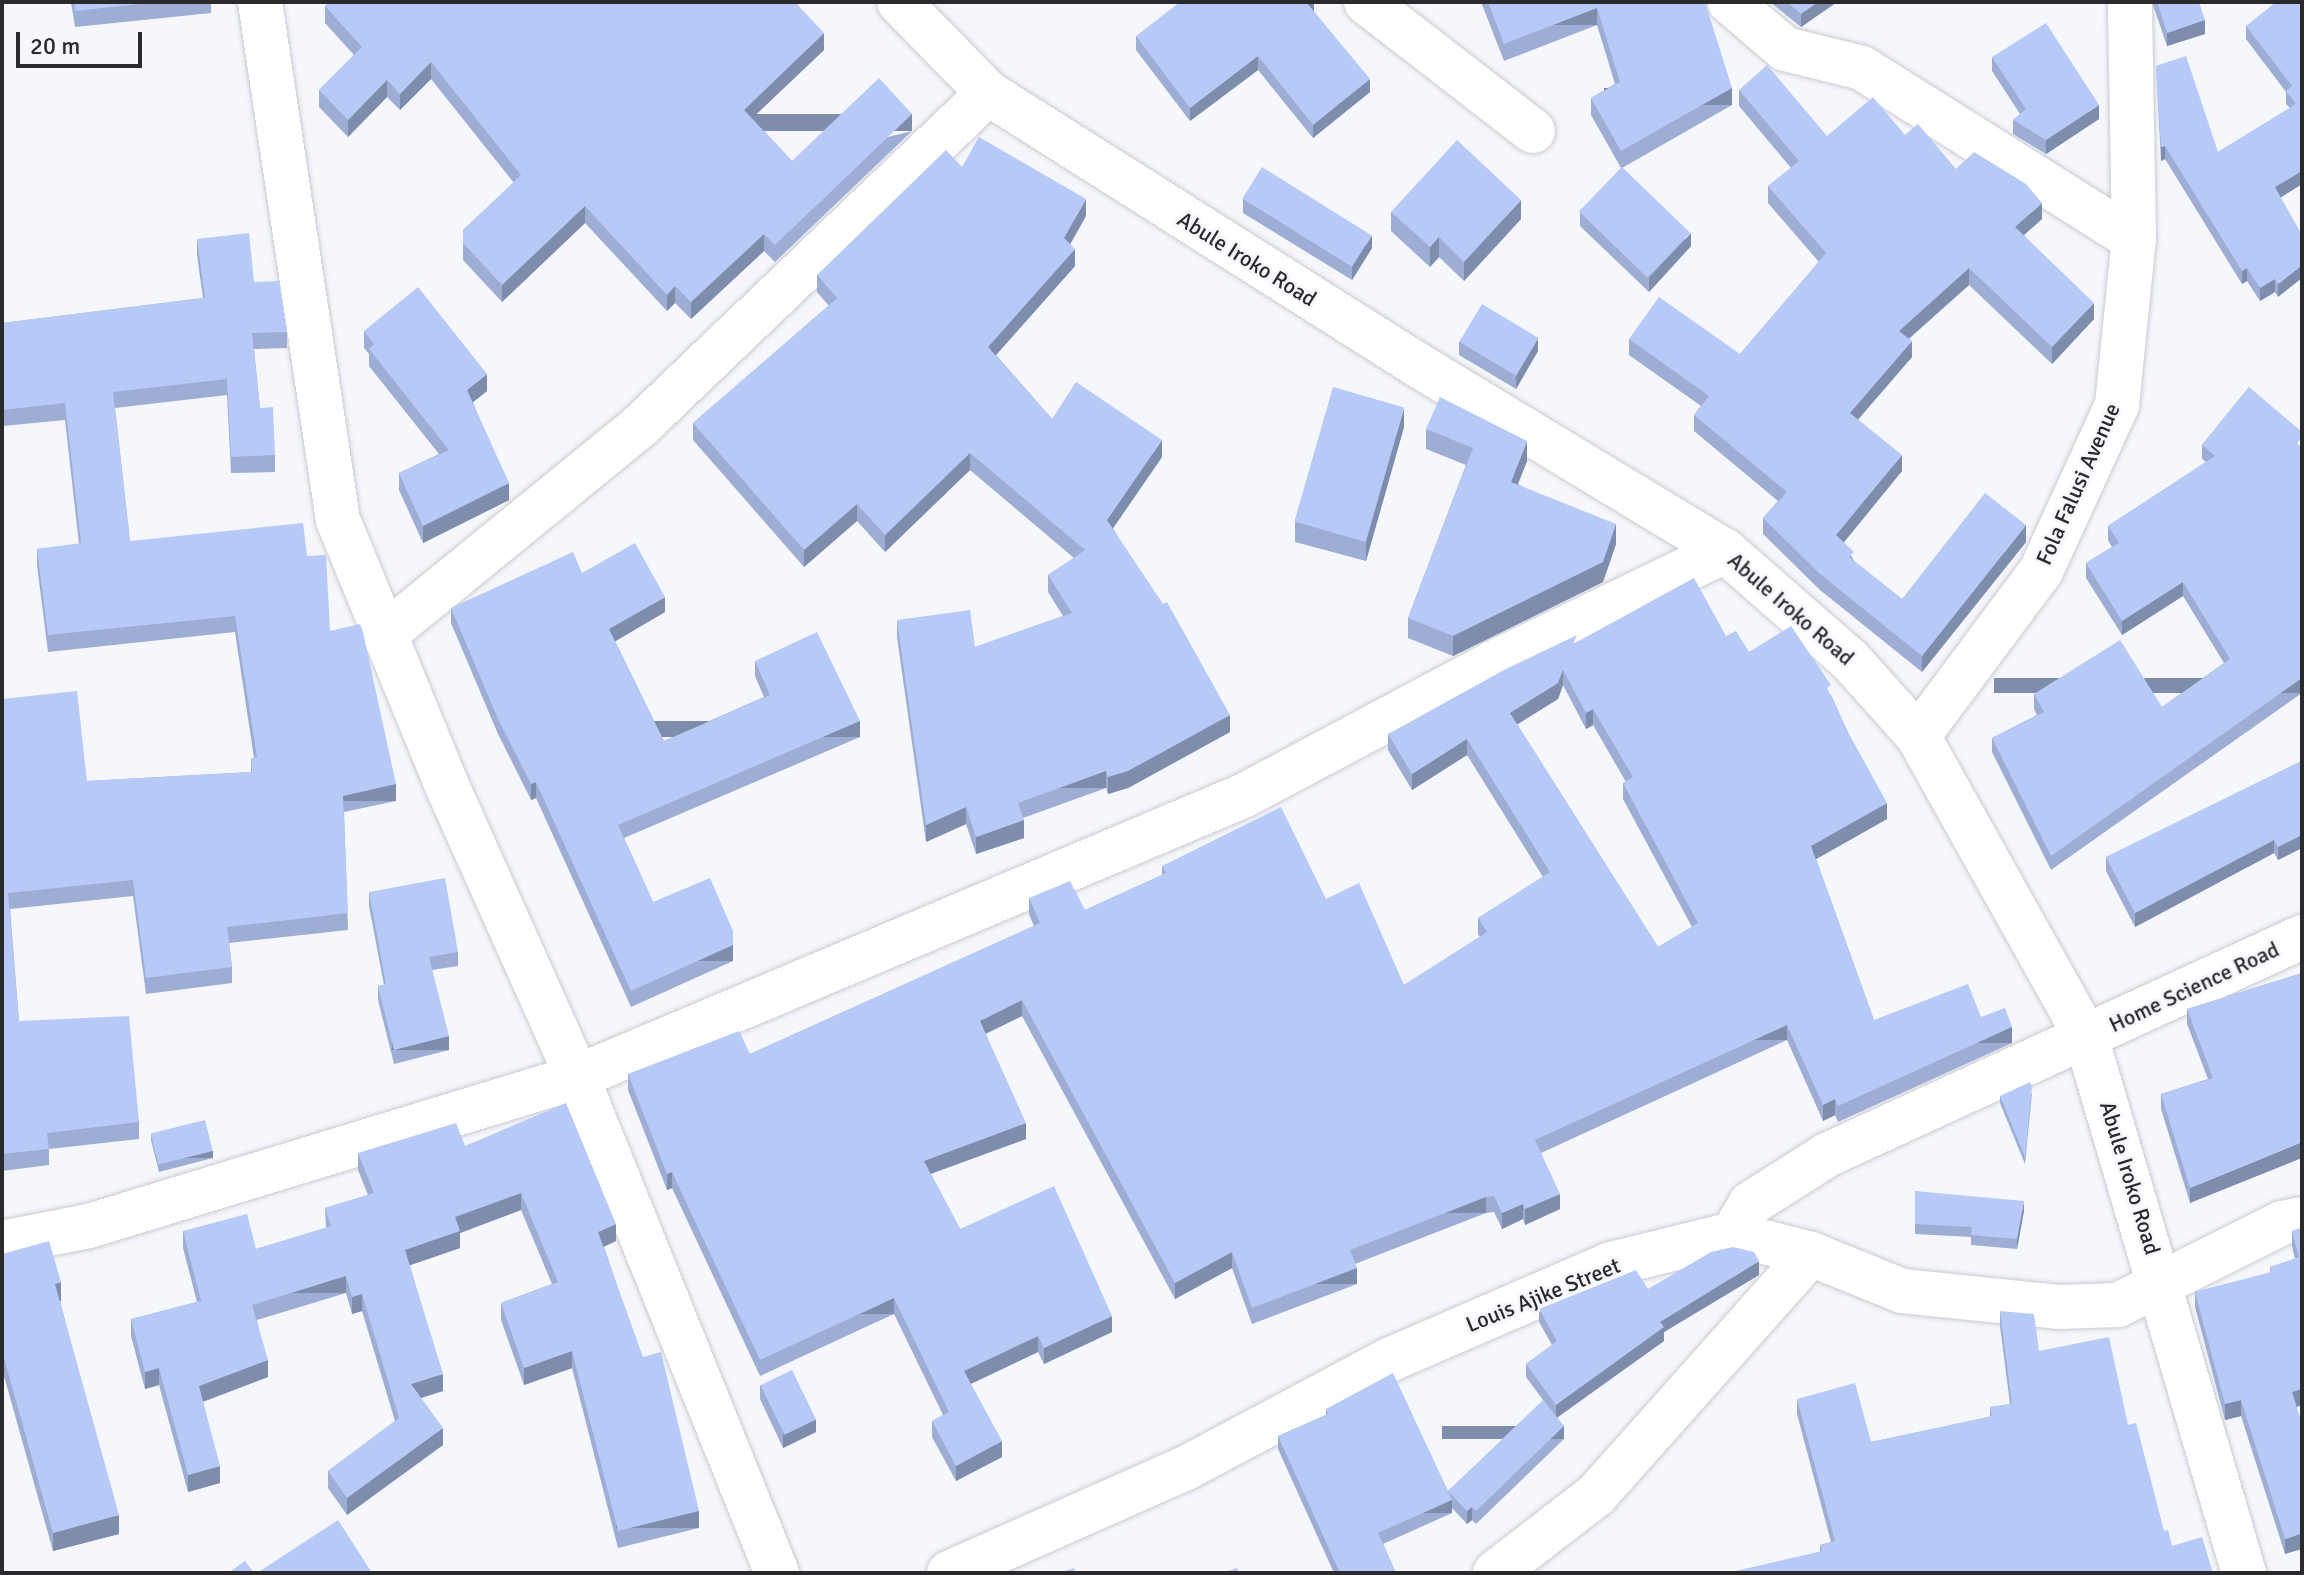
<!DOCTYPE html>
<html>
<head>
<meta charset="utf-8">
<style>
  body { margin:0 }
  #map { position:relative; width:2304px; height:1575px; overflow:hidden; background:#f5f7fc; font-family:Signika,sans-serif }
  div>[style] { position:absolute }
  .roads { filter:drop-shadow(0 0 2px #c9cbd0) drop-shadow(0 0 2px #c9cbd0) }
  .street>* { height:44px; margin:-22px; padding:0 22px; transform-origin:22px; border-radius:22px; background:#fff }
  .secondary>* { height:44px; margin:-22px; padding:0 22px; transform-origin:22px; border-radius:22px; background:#fff }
  .wall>* { inset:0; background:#9dadd4 }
  .shaded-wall>* { inset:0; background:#7f8dad; transform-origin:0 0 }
  .building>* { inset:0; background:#b6c9f7; transform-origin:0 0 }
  span { translate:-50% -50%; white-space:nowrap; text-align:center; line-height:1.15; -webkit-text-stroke:6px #f5f7fc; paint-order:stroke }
  .street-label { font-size:22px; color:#2a2a2c }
  .frame { position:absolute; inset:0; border:4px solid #2a2a2c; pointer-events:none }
  .scale { position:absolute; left:16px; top:32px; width:126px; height:36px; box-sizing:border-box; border:4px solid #2a2a2c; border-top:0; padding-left:10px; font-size:24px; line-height:28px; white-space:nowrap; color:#2a2a2c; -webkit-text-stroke:6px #f5f7fc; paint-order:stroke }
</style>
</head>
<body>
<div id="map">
  <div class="roads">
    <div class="street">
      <div style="left:260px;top:2px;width:524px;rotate:81.44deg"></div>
      <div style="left:338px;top:520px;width:290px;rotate:67.7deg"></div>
      <div style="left:448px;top:788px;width:316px;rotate:65.9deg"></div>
      <div style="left:577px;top:1077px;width:535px;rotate:68.04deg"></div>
      <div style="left:1366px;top:2px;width:211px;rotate:37.7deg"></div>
      <div style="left:1730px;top:2px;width:72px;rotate:40.5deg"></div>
      <div style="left:1785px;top:49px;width:79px;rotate:13.9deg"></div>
      <div style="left:1862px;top:68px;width:321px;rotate:32.2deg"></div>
      <div style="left:384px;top:635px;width:330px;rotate:-39.2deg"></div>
      <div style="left:640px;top:426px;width:482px;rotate:-43.7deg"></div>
      <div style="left:1918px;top:736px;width:206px;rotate:-53.3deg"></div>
      <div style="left:2041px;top:571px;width:183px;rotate:-65.4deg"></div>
      <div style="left:2117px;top:405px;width:167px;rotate:-84.2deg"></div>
      <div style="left:2134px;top:239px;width:237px;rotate:-91deg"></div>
      <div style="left:1733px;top:1234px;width:34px;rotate:-60deg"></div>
      <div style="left:1750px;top:1204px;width:91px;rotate:-32.5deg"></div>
      <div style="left:1827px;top:1155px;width:523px;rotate:-24.65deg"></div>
      <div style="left:2px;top:1243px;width:89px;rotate:-11.1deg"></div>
      <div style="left:89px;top:1226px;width:510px;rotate:-16.98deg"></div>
      <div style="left:577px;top:1077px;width:723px;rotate:-22.88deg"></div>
      <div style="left:1243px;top:796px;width:283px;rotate:-28deg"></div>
      <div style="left:1493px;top:663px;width:258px;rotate:-25.8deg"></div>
      <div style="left:949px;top:1573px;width:257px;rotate:-23.9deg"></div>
      <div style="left:1184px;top:1469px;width:232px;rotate:-28deg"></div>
      <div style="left:1389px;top:1360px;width:242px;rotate:-23.4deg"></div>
      <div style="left:1611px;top:1264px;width:126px;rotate:-13.8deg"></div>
      <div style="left:1733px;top:1234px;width:81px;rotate:14.4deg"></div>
      <div style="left:1811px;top:1254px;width:98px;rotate:22.1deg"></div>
      <div style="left:1902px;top:1291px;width:159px;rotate:5.8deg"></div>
      <div style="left:2060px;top:1307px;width:58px;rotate:-2deg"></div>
      <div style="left:2118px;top:1305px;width:183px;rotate:-26.6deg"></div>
      <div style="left:2282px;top:1223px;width:20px;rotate:-11deg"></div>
      <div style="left:1495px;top:1573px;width:128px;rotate:-37.7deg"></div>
      <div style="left:1596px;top:1495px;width:323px;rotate:-48.3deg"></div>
    </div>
    <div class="secondary">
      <div style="left:899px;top:2px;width:127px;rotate:45.6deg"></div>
      <div style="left:988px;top:93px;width:512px;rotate:32.33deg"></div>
      <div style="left:1421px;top:367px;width:355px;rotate:31.2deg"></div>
      <div style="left:1725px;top:551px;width:166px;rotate:41.1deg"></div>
      <div style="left:1850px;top:660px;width:102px;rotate:48.2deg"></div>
      <div style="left:1918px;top:736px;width:345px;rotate:60.8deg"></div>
      <div style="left:2086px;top:1037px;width:559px;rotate:73.58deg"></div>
    </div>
  </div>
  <div class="wall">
    <div style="clip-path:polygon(71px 2px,211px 2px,211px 13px,75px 27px)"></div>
    <div style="clip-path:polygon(1314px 2px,1314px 11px,1370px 92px,1313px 138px,1258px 70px,1190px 121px,1136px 50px,1136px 36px)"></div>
    <div style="clip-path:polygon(1481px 2px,1705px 2px,1732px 105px,1622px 168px,1691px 246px,1649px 292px,1580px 226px,1580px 213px,1621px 168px,1591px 115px,1591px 98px,1615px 84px,1597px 25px,1504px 61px)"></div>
    <div style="clip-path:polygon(1770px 2px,1837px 2px,1801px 27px)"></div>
    <div style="clip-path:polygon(2152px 2px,2199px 2px,2205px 34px,2167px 46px)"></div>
    <div style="clip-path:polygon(2302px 2px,2302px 184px,2281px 197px,2278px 297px,2275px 292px,2260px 301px,2247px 281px,2242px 284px,2165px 159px,2161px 161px,2156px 66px,2218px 152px,2290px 108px,2286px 104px,2286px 92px,2246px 39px,2246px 26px)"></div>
    <div style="clip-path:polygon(325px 6px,824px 50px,752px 118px,792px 161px,912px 131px,775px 262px,764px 251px,691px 319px,675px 303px,667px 311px,585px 223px,502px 302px,463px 260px,463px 230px,514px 183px,431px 79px,400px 110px,387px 97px,348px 137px,319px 107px,319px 90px,354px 55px,325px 23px)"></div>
    <div style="clip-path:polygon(1992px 57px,2099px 119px,2046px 154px,2013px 134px,2013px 120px,2020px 114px,1992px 71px)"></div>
    <div style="clip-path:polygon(1739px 90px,1827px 136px,1905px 135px,1956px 169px,2042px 219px,2024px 235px,2094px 319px,2052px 364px,1969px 285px,1909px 339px,1912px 357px,1858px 419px,1902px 471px,1844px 542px,1854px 561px,1902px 599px,2026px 542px,1922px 672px,1820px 590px,1763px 534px,1763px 518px,1778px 501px,1694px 431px,1694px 415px,1701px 406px,1629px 355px,1629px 339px,1740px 354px,1819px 262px,1768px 203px,1768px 186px,1791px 168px,1739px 106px)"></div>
    <div style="clip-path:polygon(1243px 199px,1372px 248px,1352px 280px,1243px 213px)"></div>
    <div style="clip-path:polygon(1391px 212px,1521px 219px,1464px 281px,1439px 257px,1430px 267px,1391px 231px)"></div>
    <div style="clip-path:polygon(1086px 216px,1070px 244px,1075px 266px,996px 355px,1052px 419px,1162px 457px,1113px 528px,1230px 732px,1128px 788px,1108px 794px,1106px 788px,1023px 818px,1024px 838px,976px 854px,966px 824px,926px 842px,897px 637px,897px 620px,975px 647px,1063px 616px,1048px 592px,1048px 575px,1074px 558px,970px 470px,885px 552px,857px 521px,804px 567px,693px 440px,693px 423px,829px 306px,817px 292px,817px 275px)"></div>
    <div style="clip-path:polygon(197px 239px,254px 282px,287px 332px,287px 348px,254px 349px,260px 408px,275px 455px,275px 472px,231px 473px,227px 395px,115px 408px,130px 541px,307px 556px,330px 631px,396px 801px,344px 812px,348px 930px,229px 943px,232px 967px,232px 983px,146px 994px,133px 896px,10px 909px,19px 1021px,139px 1122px,139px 1139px,49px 1149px,49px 1165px,2px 1171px,2px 699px,87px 781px,251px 772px,251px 758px,254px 758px,235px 632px,48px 652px,37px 565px,37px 549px,79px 544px,65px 420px,3px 426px,2px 414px,2px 323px,203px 298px,197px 255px)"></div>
    <div style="clip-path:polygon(364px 331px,487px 391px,473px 402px,509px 500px,423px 543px,399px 490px,399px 473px,439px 454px,369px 366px,369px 354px,364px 348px)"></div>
    <div style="clip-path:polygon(1459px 341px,1538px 351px,1516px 389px,1459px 355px)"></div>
    <div style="clip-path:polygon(2249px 387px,2302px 693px,2051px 870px,1992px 752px,1992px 738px,2037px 715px,2034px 709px,2034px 694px,2162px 707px,2224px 663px,2183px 596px,2122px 635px,2086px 578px,2086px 563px,2112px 547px,2108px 540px,2108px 526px,2206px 462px,2202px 459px,2202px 445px)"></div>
    <div style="clip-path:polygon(1404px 427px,1366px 561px,1295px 542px,1295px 522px)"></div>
    <div style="clip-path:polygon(1426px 429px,1527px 461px,1518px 484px,1616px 544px,1603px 582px,1453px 656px,1408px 638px,1408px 618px,1466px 465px,1426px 449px)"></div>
    <div style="clip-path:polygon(582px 573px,665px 612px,615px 641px,664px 741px,764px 697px,755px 676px,755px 661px,860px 737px,624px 838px,653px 902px,733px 961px,631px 1007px,536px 798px,531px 800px,498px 734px,451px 623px,451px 608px)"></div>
    <div style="clip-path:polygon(evenodd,1726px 636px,1749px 652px,1831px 695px,1887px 819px,1816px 859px,1874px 1020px,1981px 1017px,2012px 1043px,1838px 1122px,1835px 1115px,1823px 1121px,1787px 1040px,1541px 1153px,1560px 1209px,1525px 1225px,1523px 1219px,1502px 1229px,1494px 1212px,1486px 1213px,1355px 1264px,1357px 1284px,1252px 1324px,1232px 1268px,1175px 1299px,1022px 1016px,986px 1034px,1026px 1139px,931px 1174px,960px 1229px,1112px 1332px,1044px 1364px,1038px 1352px,971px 1384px,1002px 1457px,956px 1481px,932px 1437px,932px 1421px,943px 1415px,894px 1314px,760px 1376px,672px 1188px,667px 1190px,628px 1090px,628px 1074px,750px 1054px,1034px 926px,1029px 914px,1029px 898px,1085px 910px,1162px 875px,1162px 866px,1326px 899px,1404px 985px,1480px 937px,1478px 934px,1478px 918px,1543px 877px,1467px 755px,1412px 790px,1388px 750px,1388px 734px,1577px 642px,1726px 636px,1563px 685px,1586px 729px,1593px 725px,1626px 782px,1623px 783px,1623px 799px,1692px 927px,1658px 947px,1517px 724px,1558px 699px,1563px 685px)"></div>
    <div style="clip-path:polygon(2302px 762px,2302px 848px,2278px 860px,2274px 853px,2135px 927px,2106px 871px,2106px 857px)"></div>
    <div style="clip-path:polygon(369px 892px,458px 952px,458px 966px,432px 970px,449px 1050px,394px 1064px,378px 1000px,378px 986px,384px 985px,369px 906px)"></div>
    <div style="clip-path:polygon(2302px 973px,2190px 1203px,2161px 1109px,2161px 1094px,2208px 1079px,2187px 1024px,2187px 1009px)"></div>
    <div style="clip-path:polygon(2032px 1093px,2025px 1164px,2000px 1103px,2000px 1096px)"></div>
    <div style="clip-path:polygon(151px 1134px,213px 1158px,159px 1172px,151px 1140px)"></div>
    <div style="clip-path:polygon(465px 1146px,616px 1241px,604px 1247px,699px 1528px,618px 1548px,572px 1368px,524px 1385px,501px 1320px,501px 1303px,552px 1284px,521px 1210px,460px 1233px,460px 1248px,410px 1265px,443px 1391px,421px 1398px,443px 1445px,347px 1515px,328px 1488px,328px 1471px,395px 1421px,362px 1311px,352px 1314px,346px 1293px,257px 1320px,268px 1377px,203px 1402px,220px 1483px,188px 1492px,159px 1385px,145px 1389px,131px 1336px,131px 1319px,197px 1302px,183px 1248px,183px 1231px,256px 1249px,326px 1228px,325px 1208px,368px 1195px,358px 1170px,358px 1153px)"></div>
    <div style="clip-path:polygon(1915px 1191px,2024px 1211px,2017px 1249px,1971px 1245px,1971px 1237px,1915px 1234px)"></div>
    <div style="clip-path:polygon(2302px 1228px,2302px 1405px,2297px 1407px,2285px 1554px,2241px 1416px,2225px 1420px,2195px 1307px,2195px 1292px,2270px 1273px,2270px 1267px,2295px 1259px,2292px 1246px,2292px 1231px)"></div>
    <div style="clip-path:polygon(2px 1254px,61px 1301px,60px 1301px,119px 1534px,53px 1551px,2px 1369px)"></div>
    <div style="clip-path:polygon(1759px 1275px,1664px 1332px,1664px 1341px,1557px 1418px,1564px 1439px,1476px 1524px,1472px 1520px,1467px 1524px,1452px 1508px,1452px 1513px,1383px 1544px,1396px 1573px,1334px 1573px,1278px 1449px,1278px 1436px,1326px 1415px,1326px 1409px,1448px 1491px,1546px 1404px,1526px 1377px,1526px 1364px,1552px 1345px,1539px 1322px,1539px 1309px,1648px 1289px)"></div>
    <div style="clip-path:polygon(2000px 1311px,2039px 1351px,2128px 1425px,2164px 1531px,2172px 1546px,2213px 1573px,1820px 1552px,1820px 1545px,1831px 1542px,1797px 1414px,1797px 1399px,1871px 1442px,1990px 1417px,1990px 1407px,2010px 1404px,2000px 1326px)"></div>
    <div style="clip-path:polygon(760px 1385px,816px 1432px,783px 1448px,760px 1399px)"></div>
  </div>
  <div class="shaded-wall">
    <div style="clip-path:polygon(1308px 2px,1314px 2px,1314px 11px,1307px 16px)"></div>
    <div style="clip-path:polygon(1818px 2px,1837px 2px,1801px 27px,1801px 14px)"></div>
    <div style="left:1597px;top:8px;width:17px;height:100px;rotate:90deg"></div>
    <div style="clip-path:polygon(2205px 20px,2205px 34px,2167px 46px,2167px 33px)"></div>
    <div style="clip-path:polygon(824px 33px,824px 50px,744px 126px,744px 110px)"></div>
    <div style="clip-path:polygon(1258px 56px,1258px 70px,1190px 121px,1190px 108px)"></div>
    <div style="clip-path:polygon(431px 62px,431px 79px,400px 110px,400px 94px)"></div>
    <div style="clip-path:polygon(1370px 79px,1370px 92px,1313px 138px,1313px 125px)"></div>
    <div style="clip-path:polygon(387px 80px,387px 97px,348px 137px,348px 120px)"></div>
    <div style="left:1732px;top:88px;width:17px;height:128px;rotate:90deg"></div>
    <div style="clip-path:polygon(2099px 105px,2099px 119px,2046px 154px,2046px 140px)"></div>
    <div style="left:912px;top:114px;width:17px;height:190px;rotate:90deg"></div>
    <div style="clip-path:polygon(2165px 146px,2165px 159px,2161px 161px,2161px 147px)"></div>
    <div style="clip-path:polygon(2302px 171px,2302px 184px,2275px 201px,2275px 187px)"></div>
    <div style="clip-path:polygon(1086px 199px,1086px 216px,1064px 255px,1064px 238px)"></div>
    <div style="clip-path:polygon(1521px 200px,1521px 219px,1464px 281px,1464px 262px)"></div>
    <div style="clip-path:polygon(2042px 203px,2042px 219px,2015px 243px,2015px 227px)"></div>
    <div style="clip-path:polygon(585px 206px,585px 223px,502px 302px,502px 285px)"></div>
    <div style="clip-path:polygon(1691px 233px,1691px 246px,1649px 292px,1649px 278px)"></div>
    <div style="clip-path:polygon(764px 234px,764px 251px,691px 319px,691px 302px)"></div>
    <div style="clip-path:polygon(1372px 235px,1372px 248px,1352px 280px,1352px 267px)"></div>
    <div style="clip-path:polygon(1439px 237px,1439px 257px,1430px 267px,1430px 247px)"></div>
    <div style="clip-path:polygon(1075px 249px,1075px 266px,988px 364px,988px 347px)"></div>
    <div style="clip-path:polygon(2302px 265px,2302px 278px,2278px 297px,2278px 284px)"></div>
    <div style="clip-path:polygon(1969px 268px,1969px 285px,1899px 347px,1899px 331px)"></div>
    <div style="clip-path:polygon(2247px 268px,2247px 281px,2242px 284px,2242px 271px)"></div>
    <div style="clip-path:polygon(2275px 279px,2275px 292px,2260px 301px,2260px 288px)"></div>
    <div style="clip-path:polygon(675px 286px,675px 303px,667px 311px,667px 295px)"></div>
    <div style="clip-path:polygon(2094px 303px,2094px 319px,2052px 364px,2052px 347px)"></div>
    <div style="clip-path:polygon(1538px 338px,1538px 351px,1516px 389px,1516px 376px)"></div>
    <div style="clip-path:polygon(1912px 341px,1912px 357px,1850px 429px,1850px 413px)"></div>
    <div style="clip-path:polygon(487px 374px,487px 391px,467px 407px,467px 390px)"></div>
    <div style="clip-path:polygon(1404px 408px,1404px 427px,1366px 561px,1366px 542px)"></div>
    <div style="clip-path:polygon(1162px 440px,1162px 457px,1107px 537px,1107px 520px)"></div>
    <div style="clip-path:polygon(1527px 441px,1527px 461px,1511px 501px,1511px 482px)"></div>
    <div style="clip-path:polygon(970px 453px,970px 470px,885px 552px,885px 535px)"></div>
    <div style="clip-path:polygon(1902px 455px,1902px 471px,1836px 552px,1836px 535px)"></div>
    <div style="clip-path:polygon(509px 483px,509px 500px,423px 543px,423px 526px)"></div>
    <div style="clip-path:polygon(857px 504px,857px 521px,804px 567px,804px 550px)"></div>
    <div style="clip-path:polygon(1616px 524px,1616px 544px,1603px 582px,1453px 656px,1453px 636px)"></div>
    <div style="clip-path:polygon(2026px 525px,2026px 542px,1922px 672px,1922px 656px)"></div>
    <div style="clip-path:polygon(2183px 582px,2183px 596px,2122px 635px,2122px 621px)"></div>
    <div style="clip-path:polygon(665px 597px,665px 612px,609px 645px,609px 629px)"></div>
    <div style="clip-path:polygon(1563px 670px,1563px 685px,1558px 699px,1510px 729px,1510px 713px)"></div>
    <div style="left:2302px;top:678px;width:15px;height:308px;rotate:90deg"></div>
    <div style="clip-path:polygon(1593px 709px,1593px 725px,1586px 729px,1586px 713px)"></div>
    <div style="clip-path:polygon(1230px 715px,1230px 732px,1128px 788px,1108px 794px,1108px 777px)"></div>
    <div style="left:860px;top:721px;width:16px;height:263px;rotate:90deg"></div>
    <div style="clip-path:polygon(1467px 739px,1467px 755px,1412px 790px,1412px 774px)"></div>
    <div style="left:1106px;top:771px;width:17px;height:94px;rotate:90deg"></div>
    <div style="clip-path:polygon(536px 782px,536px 798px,531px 800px,531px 784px)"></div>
    <div style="left:396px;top:784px;width:17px;height:54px;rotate:90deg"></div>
    <div style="clip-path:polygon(1887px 803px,1887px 819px,1811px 862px,1811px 846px)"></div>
    <div style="clip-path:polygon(966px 807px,966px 824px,926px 842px,926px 825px)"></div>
    <div style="clip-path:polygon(1024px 820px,1024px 838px,976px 854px,976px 837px)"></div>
    <div style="clip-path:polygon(2302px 835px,2302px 848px,2278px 860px,2278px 847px)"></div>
    <div style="clip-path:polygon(2274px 840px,2274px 853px,2135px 927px,2135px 913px)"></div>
    <div style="left:733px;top:945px;width:16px;height:112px;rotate:90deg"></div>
    <div style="clip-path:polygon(1022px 1000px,1022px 1016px,980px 1036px,980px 1021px)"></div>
    <div style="left:1787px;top:1025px;width:15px;height:277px;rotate:90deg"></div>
    <div style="left:2012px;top:1027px;width:16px;height:191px;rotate:90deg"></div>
    <div style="left:449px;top:1036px;width:14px;height:57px;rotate:90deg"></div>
    <div style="clip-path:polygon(1835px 1099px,1835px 1115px,1823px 1121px,1823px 1105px)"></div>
    <div style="clip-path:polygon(1026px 1123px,1026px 1139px,924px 1176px,924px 1161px)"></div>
    <div style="clip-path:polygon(2302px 1142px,2302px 1158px,2190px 1203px,2190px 1188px)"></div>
    <div style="left:213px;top:1151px;width:7px;height:56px;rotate:90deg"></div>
    <div style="clip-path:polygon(672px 1172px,672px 1188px,667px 1190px,667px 1174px)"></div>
    <div style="clip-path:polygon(521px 1193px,521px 1210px,460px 1233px,460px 1248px,405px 1267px,405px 1250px,455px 1217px)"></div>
    <div style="clip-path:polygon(1560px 1194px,1560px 1209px,1525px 1225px,1525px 1209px)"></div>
    <div style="left:1486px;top:1197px;width:16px;height:146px;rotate:90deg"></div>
    <div style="clip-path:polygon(2024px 1201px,2024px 1211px,2017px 1249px,2017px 1239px)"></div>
    <div style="clip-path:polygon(1523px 1204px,1523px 1219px,1502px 1229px,1502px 1213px)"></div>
    <div style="clip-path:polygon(616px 1224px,616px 1241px,598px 1249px,598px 1232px)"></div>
    <div style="clip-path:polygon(1232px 1252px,1232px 1268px,1175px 1299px,1175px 1283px)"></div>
    <div style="clip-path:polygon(1759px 1261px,1759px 1275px,1664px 1332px,1664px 1341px,1556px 1418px,1556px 1405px,1660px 1322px)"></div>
    <div style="left:1357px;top:1268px;width:16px;height:112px;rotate:90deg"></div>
    <div style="left:346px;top:1276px;width:17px;height:98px;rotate:90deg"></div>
    <div style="clip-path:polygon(61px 1282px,61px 1301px,55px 1303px,55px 1284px)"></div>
    <div style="clip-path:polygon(362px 1294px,362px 1311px,352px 1314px,352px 1297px)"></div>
    <div style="left:894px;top:1298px;width:16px;height:148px;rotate:90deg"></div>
    <div style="clip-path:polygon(1112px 1316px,1112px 1332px,1044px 1364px,1044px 1348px)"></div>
    <div style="clip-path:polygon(1038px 1336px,1038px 1352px,964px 1387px,964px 1371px)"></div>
    <div style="clip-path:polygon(572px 1351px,572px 1368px,524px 1385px,524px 1368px)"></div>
    <div style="clip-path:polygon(268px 1360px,268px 1377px,199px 1403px,199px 1386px)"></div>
    <div style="clip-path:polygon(159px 1368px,159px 1385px,145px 1389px,145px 1372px)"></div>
    <div style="clip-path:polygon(443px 1374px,443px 1391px,411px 1401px,411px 1384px)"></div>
    <div style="clip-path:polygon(2302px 1389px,2302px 1405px,2292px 1408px,2292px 1392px)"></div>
    <div style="clip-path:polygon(2241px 1400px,2241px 1416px,2225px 1420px,2225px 1404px)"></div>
    <div style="clip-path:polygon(816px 1419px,816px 1432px,783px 1448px,783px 1434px)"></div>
    <div style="left:1564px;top:1426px;width:13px;height:122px;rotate:90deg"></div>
    <div style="clip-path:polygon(443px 1428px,443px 1445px,347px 1515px,347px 1498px)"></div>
    <div style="clip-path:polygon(1002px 1441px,1002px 1457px,956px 1481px,956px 1466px)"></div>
    <div style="clip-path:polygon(220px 1466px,220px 1483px,188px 1492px,188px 1475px)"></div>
    <div style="left:1452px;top:1500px;width:13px;height:81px;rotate:90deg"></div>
    <div style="clip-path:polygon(1472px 1507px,1472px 1520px,1467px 1524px,1467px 1511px)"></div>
    <div style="left:699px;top:1511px;width:17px;height:83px;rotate:90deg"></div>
    <div style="clip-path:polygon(119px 1515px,119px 1534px,53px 1551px,53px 1533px)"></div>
    <div style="clip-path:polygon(2302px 1533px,2302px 1549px,2285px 1554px,2285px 1539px)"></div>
  </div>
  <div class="building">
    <div style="clip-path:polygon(74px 2px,159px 2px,75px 11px)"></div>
    <div style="clip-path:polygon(329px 2px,795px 2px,824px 33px,744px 110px,792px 161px,879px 78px,912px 114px,775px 245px,764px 234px,691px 302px,675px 286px,667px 295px,585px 206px,502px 285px,463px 243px,463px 230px,521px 175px,431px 62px,400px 94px,387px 80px,348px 120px,319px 90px,362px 47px,325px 6px)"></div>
    <div style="clip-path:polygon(1180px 2px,1308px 2px,1307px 3px,1370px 79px,1313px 125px,1258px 56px,1190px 108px,1136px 36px)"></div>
    <div style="clip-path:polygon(1488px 2px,1705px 2px,1732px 88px,1621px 151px,1591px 98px,1620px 82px,1597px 8px,1504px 44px)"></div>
    <div style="clip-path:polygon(1787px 2px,1818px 2px,1801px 14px)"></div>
    <div style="clip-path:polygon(2157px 2px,2199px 2px,2205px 20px,2167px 33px)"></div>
    <div style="clip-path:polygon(2276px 2px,2302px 2px,2302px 171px,2275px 187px,2302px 235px,2302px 265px,2278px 284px,2275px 279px,2260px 288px,2247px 268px,2242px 271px,2165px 146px,2161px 147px,2156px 66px,2186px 56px,2218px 152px,2296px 104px,2286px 91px,2292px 86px,2246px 26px)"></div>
    <div style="clip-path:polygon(2046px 23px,2099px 105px,2046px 140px,2013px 120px,2026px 109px,1992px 57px)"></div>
    <div style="clip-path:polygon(1767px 65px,1827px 136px,1873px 97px,1905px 135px,1918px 124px,1956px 169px,1974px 152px,2026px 184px,2042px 203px,2015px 227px,2094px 303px,2052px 347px,1969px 268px,1899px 331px,1912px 341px,1850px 413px,1902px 455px,1836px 535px,1854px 552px,1849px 557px,1902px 599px,1985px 493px,2026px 525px,1922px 656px,1820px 574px,1763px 518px,1787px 492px,1694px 415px,1709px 396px,1629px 339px,1659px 297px,1740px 354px,1826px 253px,1768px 186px,1799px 161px,1739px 90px)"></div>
    <div style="clip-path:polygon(979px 137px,1086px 199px,1064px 238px,1075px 249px,988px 347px,1052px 419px,1076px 382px,1162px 440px,1107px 520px,1163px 604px,1167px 602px,1230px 715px,1128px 771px,1108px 777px,1106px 771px,1018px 803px,1024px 820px,976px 837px,966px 807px,926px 825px,897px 620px,970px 610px,975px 647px,1072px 613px,1048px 575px,1085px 550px,970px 453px,885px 535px,857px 504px,804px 550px,693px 423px,837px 298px,817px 275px,946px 150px,962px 167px)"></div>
    <div style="clip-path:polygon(1457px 140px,1521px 200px,1464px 262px,1439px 237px,1430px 247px,1391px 212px)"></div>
    <div style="left:1262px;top:167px;width:129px;height:37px;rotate:32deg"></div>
    <div style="left:1622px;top:167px;width:95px;height:62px;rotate:44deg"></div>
    <div style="clip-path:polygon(249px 233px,254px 282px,279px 281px,287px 332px,252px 333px,260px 408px,273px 407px,275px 455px,231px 457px,227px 379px,113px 392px,130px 541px,303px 523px,307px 556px,326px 555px,330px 631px,360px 624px,363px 632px,396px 784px,343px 796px,348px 913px,227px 927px,232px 967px,146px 978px,133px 880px,8px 893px,19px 1021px,129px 1016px,139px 1122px,47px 1133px,49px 1149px,2px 1154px,2px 699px,77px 691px,87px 781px,252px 772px,251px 758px,257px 757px,235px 616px,48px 635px,37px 549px,81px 543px,65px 403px,3px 410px,2px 397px,2px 323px,205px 298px,197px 239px)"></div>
    <div style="clip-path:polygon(418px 287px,487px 374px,467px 390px,509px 483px,423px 526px,399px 473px,449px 450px,369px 349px,374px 344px,364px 331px)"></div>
    <div style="left:1482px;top:304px;width:66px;height:44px;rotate:31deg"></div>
    <div style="left:1333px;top:387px;width:74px;height:140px;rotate:16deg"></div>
    <div style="clip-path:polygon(2249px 387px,2302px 432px,2302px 437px,2297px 443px,2302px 448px,2302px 678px,2051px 856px,1992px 738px,2044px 712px,2034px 694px,2120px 640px,2162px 707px,2230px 659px,2183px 582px,2122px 621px,2086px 563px,2119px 543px,2108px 526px,2215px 456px,2202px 445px)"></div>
    <div style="clip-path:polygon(1440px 397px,1527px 441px,1511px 482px,1616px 524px,1603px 562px,1453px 636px,1408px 618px,1473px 448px,1426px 429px)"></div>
    <div style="clip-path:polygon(635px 543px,665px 597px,609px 629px,664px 741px,770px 695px,755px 661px,817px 632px,860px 721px,618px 825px,653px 902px,710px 878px,733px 931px,733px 945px,631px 991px,536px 782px,531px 784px,498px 719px,451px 608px,573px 552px,582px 573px)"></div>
    <div style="clip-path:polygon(evenodd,1694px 578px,1726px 636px,1736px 631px,1749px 652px,1791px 626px,1831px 685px,1827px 688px,1849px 734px,1887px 803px,1811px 846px,1874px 1020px,1968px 984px,1981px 1017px,2005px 1008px,2012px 1027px,1838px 1106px,1835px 1099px,1823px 1105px,1787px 1025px,1535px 1140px,1560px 1194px,1525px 1209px,1523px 1204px,1502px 1213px,1494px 1196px,1486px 1197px,1350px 1250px,1357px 1268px,1252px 1308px,1232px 1252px,1175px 1283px,1022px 1000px,980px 1021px,1026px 1123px,924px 1161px,960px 1229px,1054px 1186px,1112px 1316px,1044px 1348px,1038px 1336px,964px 1371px,1002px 1441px,956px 1466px,932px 1421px,949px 1412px,894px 1298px,760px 1360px,672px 1172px,667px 1174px,628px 1074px,739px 1031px,750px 1054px,1040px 923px,1029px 898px,1070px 881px,1085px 910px,1166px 873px,1162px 866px,1281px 807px,1326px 899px,1359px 883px,1404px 985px,1487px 932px,1478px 918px,1550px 872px,1467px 739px,1412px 774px,1388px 734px,1504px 670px,1577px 635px,1573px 644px,1694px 578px,1563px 670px,1586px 713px,1593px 709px,1633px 777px,1623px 783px,1698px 923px,1658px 947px,1510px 713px,1558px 683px,1563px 670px)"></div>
    <div style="clip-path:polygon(2301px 761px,2302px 835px,2278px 847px,2274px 840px,2135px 913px,2106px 857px)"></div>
    <div style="clip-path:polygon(445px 878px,458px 952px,429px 957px,449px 1036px,394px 1050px,378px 986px,386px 984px,369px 892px)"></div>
    <div style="clip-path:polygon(2302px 973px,2302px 1142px,2190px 1188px,2161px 1094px,2213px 1078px,2187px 1009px)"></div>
    <div style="clip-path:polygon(2030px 1082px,2032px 1086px,2025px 1157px,2000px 1096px)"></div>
    <div style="clip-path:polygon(566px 1103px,616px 1224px,598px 1232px,643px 1357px,661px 1352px,699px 1511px,618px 1531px,572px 1351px,524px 1368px,501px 1303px,558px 1282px,521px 1193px,455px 1217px,460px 1231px,405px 1250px,443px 1374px,411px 1384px,443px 1428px,347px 1498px,328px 1471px,399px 1418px,362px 1294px,352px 1297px,346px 1276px,252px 1305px,268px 1360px,199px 1386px,220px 1466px,188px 1475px,159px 1368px,145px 1372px,131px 1319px,201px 1301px,183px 1231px,247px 1214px,256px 1249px,331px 1226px,325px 1208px,374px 1193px,358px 1153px,456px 1123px,465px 1146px)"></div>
    <div style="left:205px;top:1120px;width:32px;height:56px;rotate:76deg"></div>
    <div style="clip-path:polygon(1915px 1191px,2024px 1201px,2017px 1239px,1971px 1235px,1972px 1227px,1915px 1224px)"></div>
    <div style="clip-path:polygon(2302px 1228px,2302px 1389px,2292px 1392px,2302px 1424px,2302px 1533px,2285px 1539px,2241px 1400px,2225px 1404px,2195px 1292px,2271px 1272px,2270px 1267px,2299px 1257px,2292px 1231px)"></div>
    <div style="clip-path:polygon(49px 1241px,61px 1282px,55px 1284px,119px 1515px,53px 1533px,2px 1351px,2px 1254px)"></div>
    <div style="clip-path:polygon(1733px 1247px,1754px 1252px,1759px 1261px,1660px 1322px,1664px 1327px,1556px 1405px,1526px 1364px,1557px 1341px,1539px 1309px,1636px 1270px,1648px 1289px,1711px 1252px)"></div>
    <div style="clip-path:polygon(2000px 1311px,2034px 1314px,2039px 1351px,2109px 1337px,2128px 1425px,2136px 1423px,2164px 1531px,2168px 1530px,2172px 1546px,2202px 1537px,2213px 1573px,1727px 1573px,1822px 1551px,1820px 1545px,1835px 1541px,1797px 1399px,1855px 1383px,1871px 1442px,1992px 1416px,1990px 1407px,2012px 1404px)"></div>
    <div style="left:792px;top:1370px;width:55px;height:35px;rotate:64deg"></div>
    <div style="clip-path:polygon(1393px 1373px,1448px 1491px,1543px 1400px,1564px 1426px,1476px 1511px,1472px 1507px,1467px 1511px,1448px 1491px,1452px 1500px,1378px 1533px,1396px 1573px,1340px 1573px,1278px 1436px,1328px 1414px,1326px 1409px)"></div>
    <div style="clip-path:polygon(338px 1520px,372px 1573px,257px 1573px)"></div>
    <div style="clip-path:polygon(245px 1561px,254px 1573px,228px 1573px)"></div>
    <div style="clip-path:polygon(1074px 1568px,1075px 1573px,1059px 1573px)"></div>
    <div style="clip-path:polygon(1237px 1568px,1239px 1573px,1222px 1573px)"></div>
  </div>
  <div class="street-label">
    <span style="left:1247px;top:259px;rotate:32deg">Abule Iroko Road</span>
    <span style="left:2078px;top:484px;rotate:-66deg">Fola Falusi Avenue</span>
    <span style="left:1791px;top:609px;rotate:41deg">Abule Iroko Road</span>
    <span style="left:2194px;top:987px;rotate:-25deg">Home Science Road</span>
    <span style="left:2130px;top:1178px;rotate:73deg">Abule Iroko Road</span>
    <span style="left:1543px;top:1295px;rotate:-22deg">Louis Ajike Street</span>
  </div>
  <div class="frame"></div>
  <div class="scale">20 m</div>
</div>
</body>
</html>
